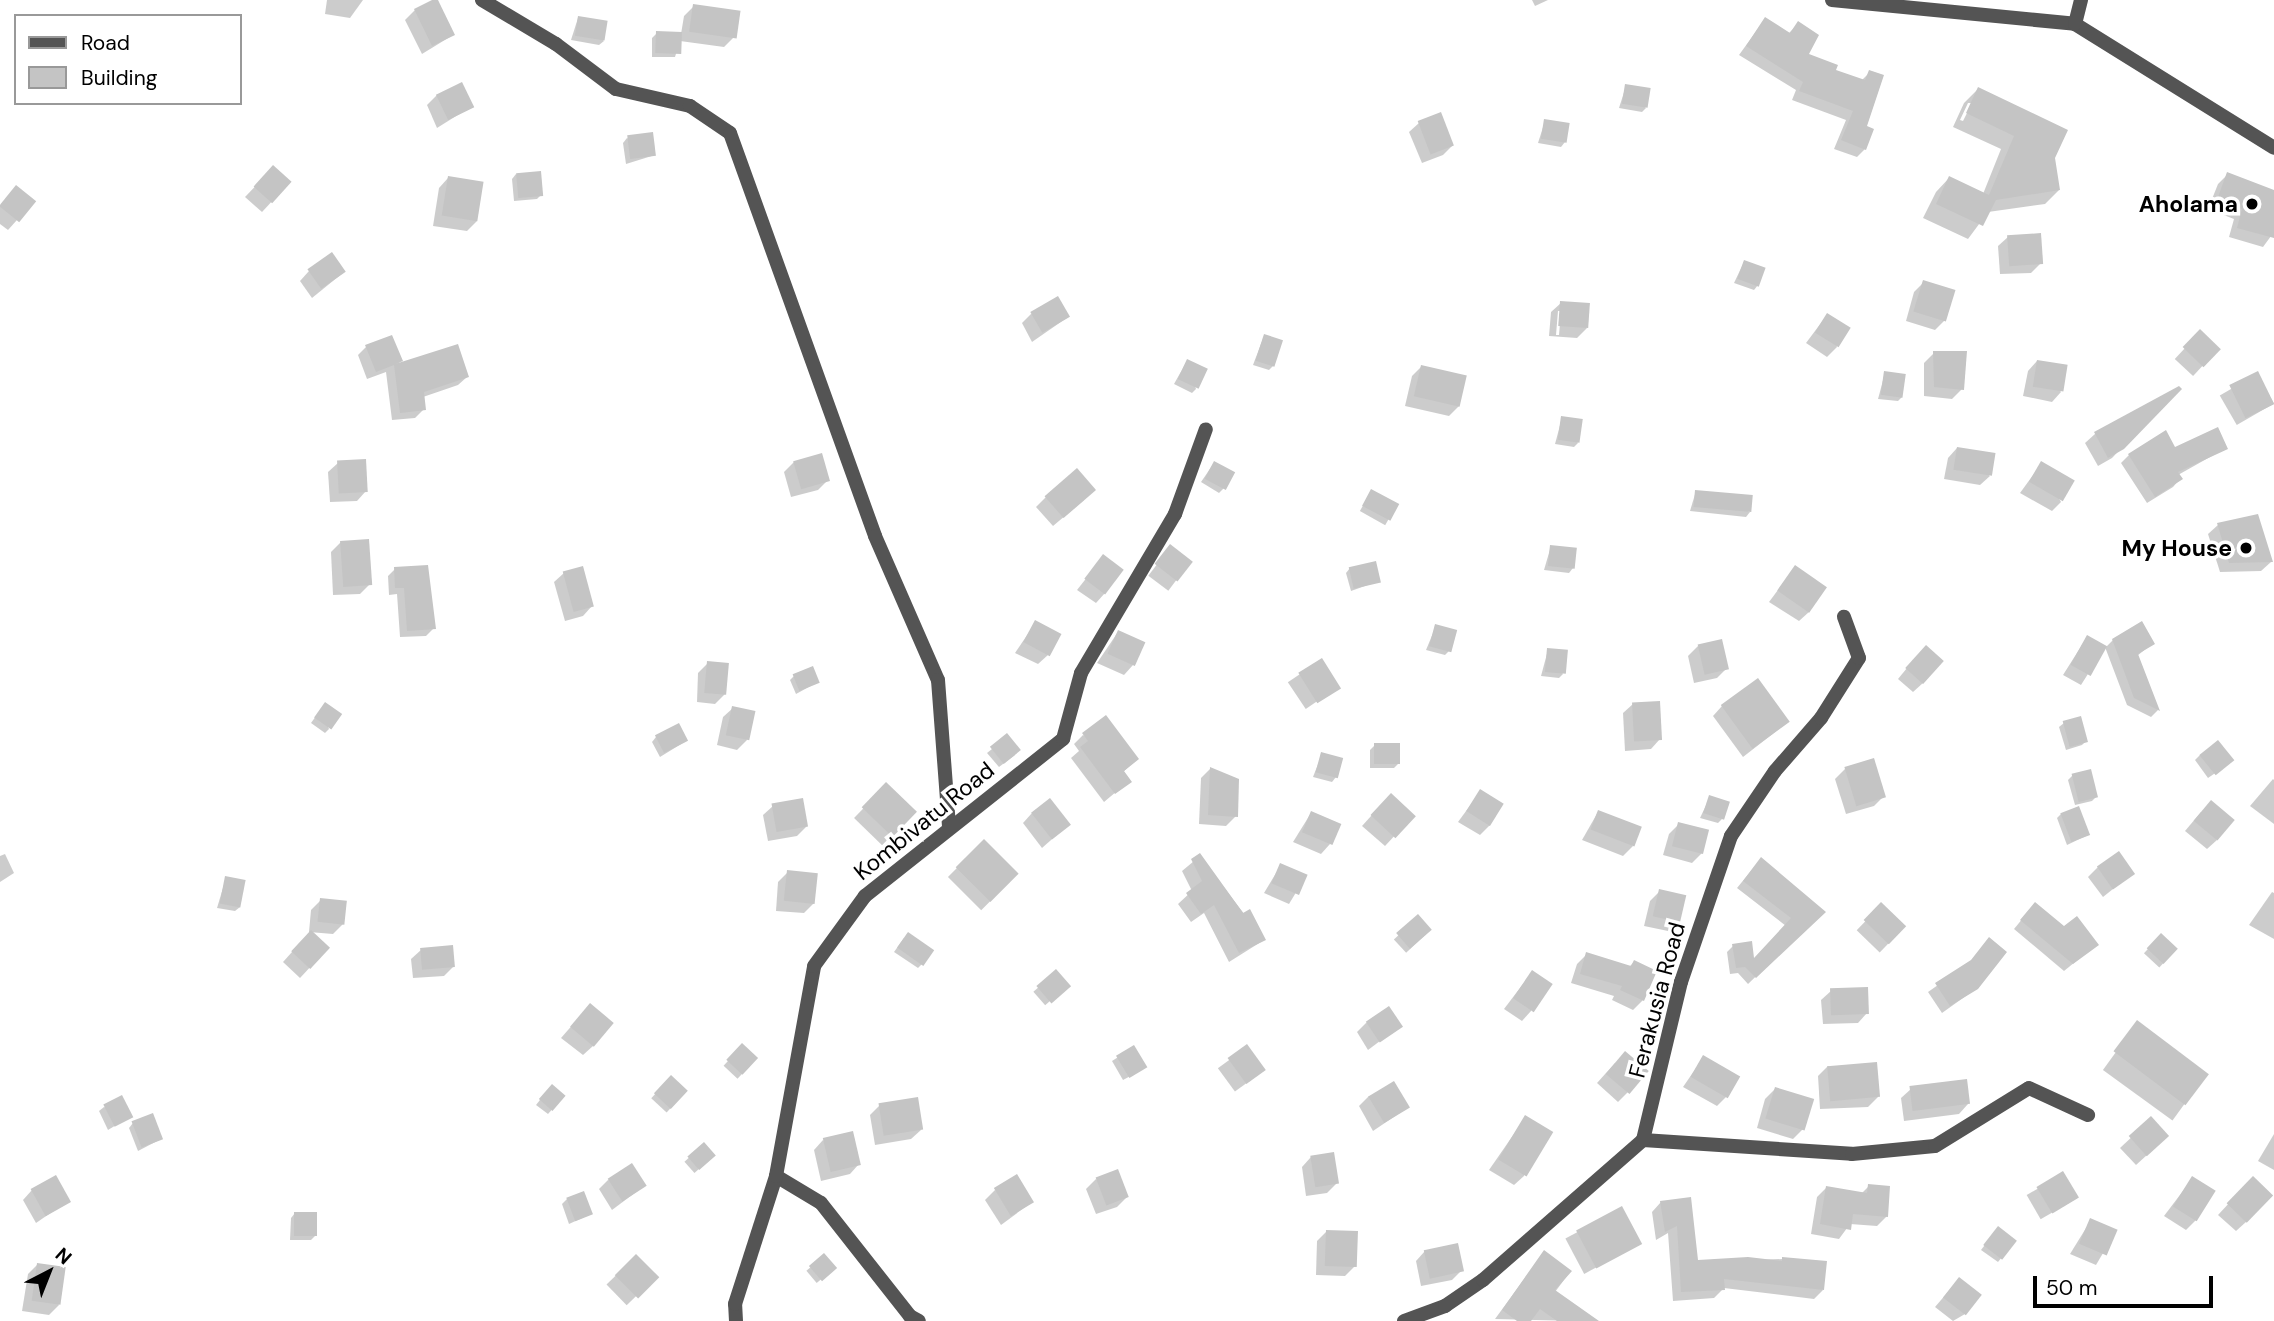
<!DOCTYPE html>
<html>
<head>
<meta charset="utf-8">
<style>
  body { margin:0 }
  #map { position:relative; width:2274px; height:1321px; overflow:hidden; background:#fff; font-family:"DM Sans",sans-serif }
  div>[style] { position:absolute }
  .shadow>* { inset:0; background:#0003; transform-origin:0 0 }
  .building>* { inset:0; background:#c4c4c4; transform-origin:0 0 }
  .street>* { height:14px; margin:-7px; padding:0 7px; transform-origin:7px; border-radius:7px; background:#545454 }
  .dots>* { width:19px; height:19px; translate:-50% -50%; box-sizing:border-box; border:4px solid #fff; border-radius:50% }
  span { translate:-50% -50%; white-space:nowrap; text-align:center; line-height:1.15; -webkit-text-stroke:7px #fff; paint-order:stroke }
  .poi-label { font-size:23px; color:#000; font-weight:700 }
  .right { translate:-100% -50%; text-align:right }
  .street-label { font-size:23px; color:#000 }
  .legend { position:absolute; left:14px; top:14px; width:228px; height:91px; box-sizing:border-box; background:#fff; border:2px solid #999; margin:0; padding:9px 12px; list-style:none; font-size:21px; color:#000 }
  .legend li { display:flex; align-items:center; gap:14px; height:35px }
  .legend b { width:35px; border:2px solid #999 }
  .north { position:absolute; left:14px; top:1237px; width:70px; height:70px; -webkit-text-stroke:5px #fff; paint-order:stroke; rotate:42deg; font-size:19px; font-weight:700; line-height:28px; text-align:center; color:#000 }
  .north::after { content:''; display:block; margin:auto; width:24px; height:32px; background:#000; clip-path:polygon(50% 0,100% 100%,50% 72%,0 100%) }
  .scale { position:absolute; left:2033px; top:1276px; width:180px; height:32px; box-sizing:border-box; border:4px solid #000; border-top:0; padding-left:9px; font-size:21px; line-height:24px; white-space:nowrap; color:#000; -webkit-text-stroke:5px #fff; paint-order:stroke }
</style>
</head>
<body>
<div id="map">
  <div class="shadow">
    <div style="clip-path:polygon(327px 0,363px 0,350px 18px,325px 14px)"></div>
    <div style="clip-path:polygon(1532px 0,1548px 0,1535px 6px)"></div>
    <div style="clip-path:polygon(694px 6px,734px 37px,724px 47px,680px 41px,675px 57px,652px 57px,652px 38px,657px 33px,681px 34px,684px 16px)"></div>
    <div style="clip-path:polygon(415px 10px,453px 35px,422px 54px,405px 20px)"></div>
    <div style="clip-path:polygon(578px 18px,604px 41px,599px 45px,571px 40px)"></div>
    <div style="clip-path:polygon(1765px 19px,1788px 34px,1798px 24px,1807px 55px,1833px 72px,1861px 81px,1870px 72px,1865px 149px,1857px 157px,1834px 149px,1846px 120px,1792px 100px,1796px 90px,1739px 55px)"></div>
    <div style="clip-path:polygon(1626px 86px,1646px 108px,1642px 112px,1619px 108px)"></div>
    <div style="clip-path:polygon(evenodd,1978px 89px,2054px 158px,2059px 190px,2045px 204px,1988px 212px,1968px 239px,1923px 218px,1936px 192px,1949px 178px,1983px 194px,2001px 149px,1953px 127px,1964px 103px,1978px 89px,1968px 103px,1972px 103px,1963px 121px,1960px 120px,1968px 103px)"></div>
    <div style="clip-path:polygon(437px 95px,472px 106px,437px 128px,427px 105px)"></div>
    <div style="clip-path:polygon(1545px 121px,1565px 142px,1561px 147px,1538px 143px)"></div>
    <div style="clip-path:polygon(1419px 123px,1452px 146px,1443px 155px,1422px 163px,1409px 132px)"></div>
    <div style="clip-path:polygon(627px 138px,655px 155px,626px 164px,623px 143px)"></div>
    <div style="clip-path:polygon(516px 174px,541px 195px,537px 199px,514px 201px,512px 179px)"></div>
    <div style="clip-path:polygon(2228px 174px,2274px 192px,2274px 232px,2263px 247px,2229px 237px,2234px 219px,2208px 209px,2218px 184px)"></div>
    <div style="clip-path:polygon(264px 177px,290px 182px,262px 212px,245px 197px)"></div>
    <div style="clip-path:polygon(448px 178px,477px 221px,467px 231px,433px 226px,439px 188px)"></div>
    <div style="clip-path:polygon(16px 188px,17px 220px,8px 230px,0 224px,0 206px)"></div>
    <div style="clip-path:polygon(2008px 237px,2041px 263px,2031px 273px,2000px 274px,1998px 246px)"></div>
    <div style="clip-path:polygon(1744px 262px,1758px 285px,1754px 290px,1734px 283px)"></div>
    <div style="clip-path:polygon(309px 271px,344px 272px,312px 298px,300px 281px)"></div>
    <div style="clip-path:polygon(1924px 282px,1945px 320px,1935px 330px,1906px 321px,1914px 292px)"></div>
    <div style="clip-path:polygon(evenodd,1561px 303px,1587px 328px,1577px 338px,1549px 336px,1551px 312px,1561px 303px,1558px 311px,1561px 311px,1559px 335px,1556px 335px,1558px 311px)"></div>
    <div style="clip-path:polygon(1031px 314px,1068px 317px,1032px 342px,1022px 323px)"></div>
    <div style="clip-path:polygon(1827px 315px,1837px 347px,1827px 357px,1806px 343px)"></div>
    <div style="left:2200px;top:332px;width:25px;height:37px;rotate:43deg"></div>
    <div style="clip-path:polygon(1264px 336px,1273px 366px,1269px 370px,1253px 365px)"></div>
    <div style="clip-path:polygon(366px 347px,401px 361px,395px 366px,467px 377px,458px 385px,423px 397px,424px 409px,415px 418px,392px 420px,386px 372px,367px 379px,358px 355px)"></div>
    <div style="clip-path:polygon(1934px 353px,1962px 389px,1952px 399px,1924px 396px,1924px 363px)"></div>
    <div style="clip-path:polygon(1187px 361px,1196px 389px,1192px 393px,1174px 384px)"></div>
    <div style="clip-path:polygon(2037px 361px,2061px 392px,2052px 402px,2023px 396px,2028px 371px)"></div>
    <div style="clip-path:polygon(1421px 367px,1459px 406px,1449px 416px,1405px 406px,1412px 376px)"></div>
    <div style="clip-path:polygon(1885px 373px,1902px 397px,1898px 401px,1878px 399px)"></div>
    <div style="left:2257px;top:374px;width:34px;height:43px;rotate:60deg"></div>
    <div style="clip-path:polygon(2179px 388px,2112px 458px,2098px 466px,2085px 443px,2095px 434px)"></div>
    <div style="clip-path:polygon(1562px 418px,1578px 443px,1574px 447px,1555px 444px)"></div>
    <div style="clip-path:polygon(1957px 448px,1990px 476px,1980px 485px,1944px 479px,1948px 458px)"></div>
    <div style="clip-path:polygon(2226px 448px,2178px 475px,2180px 479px,2173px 487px,2147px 503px,2121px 463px,2129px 455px)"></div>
    <div style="clip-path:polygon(794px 462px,828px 480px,818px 490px,791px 497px,784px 472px)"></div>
    <div style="clip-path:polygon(338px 463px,366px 491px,357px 501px,330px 502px,328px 472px)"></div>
    <div style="clip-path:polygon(1214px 463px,1224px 488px,1219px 493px,1201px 482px)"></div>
    <div style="clip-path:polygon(2041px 464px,2061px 502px,2052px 511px,2020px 493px)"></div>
    <div style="left:1371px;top:491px;width:29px;height:23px;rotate:29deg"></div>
    <div style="clip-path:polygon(1696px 491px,1750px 512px,1746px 517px,1690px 511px)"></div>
    <div style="clip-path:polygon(1046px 497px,1084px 500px,1053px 526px,1036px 507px)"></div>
    <div style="clip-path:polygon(2218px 525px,2271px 562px,2261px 571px,2220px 572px,2208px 534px)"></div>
    <div style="clip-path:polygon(341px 542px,370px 584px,360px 594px,333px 595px,331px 552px)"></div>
    <div style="clip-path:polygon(1551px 546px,1573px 568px,1569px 573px,1544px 570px)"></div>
    <div style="left:1170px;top:547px;width:25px;height:36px;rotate:37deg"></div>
    <div style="clip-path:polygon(1103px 557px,1105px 593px,1096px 603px,1077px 590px)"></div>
    <div style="clip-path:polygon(1795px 567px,1809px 612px,1799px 621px,1769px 602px)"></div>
    <div style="clip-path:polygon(1350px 568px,1379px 581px,1351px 591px,1346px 573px)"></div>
    <div style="clip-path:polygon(395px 569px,434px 628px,426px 636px,400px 637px,397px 594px,389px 595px,388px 576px)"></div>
    <div style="clip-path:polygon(564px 573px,592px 606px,583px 616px,565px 621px,554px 582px)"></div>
    <div style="clip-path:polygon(1036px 622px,1048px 655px,1038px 664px,1015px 653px)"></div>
    <div style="clip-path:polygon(1436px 626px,1449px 651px,1445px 655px,1426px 650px)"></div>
    <div style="clip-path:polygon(1118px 632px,1133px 665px,1124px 675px,1097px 663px)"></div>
    <div style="clip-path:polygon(2087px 637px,2106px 647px,2113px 640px,2153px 643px,2137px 656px,2158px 710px,2151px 717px,2127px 705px,2105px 647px,2081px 685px,2063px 675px)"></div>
    <div style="clip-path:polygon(1698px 646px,1727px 668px,1717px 678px,1694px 683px,1688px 656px)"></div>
    <div style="clip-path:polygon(1548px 650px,1563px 674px,1559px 678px,1541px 676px)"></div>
    <div style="clip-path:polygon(1916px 657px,1923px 683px,1913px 692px,1898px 679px)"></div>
    <div style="left:1321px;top:660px;width:32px;height:40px;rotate:56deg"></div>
    <div style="clip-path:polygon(708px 663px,725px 694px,715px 704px,697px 702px,698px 673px)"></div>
    <div style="clip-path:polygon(794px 676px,818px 682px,796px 694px,790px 680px)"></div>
    <div style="clip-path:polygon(1633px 704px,1660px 739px,1651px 749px,1625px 751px,1623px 713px)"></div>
    <div style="clip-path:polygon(1722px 706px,1788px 722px,1743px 757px,1713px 716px)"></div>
    <div style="clip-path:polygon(733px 708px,747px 740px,737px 750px,717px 745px,723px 717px)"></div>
    <div style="clip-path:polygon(321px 709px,329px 729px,325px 733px,311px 723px)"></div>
    <div style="clip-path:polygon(2064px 723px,2086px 741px,2082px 745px,2066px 750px,2059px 727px)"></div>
    <div style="clip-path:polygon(1083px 735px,1137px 759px,1123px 772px,1129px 781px,1104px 802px,1071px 758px,1079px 751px,1074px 744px)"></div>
    <div style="clip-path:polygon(656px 737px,686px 741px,660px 757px,652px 742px)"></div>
    <div style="clip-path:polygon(1375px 745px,1398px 764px,1394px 768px,1370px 768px,1370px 750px)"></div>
    <div style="clip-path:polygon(992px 749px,1015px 755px,999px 767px,987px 753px)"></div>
    <div style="clip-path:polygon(1322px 754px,1336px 777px,1332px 782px,1313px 777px)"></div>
    <div style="clip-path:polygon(2200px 755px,2227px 765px,2208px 778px,2195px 760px)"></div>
    <div style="clip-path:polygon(1210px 769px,1236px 816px,1226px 826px,1199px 824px,1201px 778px)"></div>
    <div style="clip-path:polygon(1845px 769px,1884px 796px,1874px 806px,1846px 814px,1835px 779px)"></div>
    <div style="clip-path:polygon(2073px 775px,2096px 797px,2092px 801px,2075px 805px,2068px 780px)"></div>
    <div style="clip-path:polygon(2273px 779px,2274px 780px,2274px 824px,2250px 806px)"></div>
    <div style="left:886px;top:785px;width:39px;height:46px;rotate:44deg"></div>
    <div style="clip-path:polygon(1480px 792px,1490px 825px,1480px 835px,1458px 822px)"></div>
    <div style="clip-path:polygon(1710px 797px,1722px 819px,1718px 823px,1700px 818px)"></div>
    <div style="clip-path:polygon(1381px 805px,1413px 816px,1385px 846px,1362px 826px)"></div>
    <div style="clip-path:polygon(773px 806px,807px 826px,797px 836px,768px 841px,763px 815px)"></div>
    <div style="clip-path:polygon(1598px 812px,1633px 846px,1623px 856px,1582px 840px)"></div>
    <div style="clip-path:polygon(2201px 812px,2217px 840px,2207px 849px,2185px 831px)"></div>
    <div style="clip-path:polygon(1032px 813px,1068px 825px,1042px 848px,1023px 823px)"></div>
    <div style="clip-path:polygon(1311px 813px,1330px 844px,1321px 854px,1293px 842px)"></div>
    <div style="clip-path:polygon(2061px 814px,2088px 835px,2067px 845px,2057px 818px)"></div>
    <div style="clip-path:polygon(1679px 824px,1702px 853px,1692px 863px,1663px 855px,1669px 834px)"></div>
    <div style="left:984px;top:841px;width:47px;height:51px;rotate:45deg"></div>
    <div style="clip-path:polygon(5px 854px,14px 873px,0 882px,0 856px)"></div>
    <div style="clip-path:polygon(1200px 856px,1264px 940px,1229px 962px,1204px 913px,1191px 922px,1178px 904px,1192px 891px,1182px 871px)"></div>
    <div style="clip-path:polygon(1281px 865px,1306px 876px,1289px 904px,1264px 893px)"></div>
    <div style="clip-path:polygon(1755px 866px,1823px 912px,1748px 984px,1738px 973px,1730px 974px,1727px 952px,1733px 946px,1753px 961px,1786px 926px,1737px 888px)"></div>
    <div style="clip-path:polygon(2098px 867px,2133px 873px,2103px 897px,2088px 877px)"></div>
    <div style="clip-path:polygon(788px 872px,814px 903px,804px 913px,776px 911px,778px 882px)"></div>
    <div style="clip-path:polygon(226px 878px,240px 907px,235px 911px,217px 908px)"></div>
    <div style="clip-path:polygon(1660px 891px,1678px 922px,1668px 931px,1644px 926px,1650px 901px)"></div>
    <div style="clip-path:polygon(2272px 892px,2274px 893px,2274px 939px,2249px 925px)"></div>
    <div style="clip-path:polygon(321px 900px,343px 924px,333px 934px,309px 932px,311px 910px)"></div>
    <div style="left:1881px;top:905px;width:32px;height:35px;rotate:44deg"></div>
    <div style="clip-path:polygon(2028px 912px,2064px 928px,2096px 945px,2064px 971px,2014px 929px)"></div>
    <div style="left:1418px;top:917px;width:18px;height:33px;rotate:47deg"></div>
    <div style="left:2161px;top:935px;width:21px;height:25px;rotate:43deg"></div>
    <div style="clip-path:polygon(904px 938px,922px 964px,918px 968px,894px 952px)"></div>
    <div style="clip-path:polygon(301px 942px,328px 948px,300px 978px,283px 962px)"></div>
    <div style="clip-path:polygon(421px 950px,454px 966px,444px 976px,413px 978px,411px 959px)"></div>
    <div style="clip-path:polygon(1587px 954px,1629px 967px,1634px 962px,1643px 1000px,1633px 1010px,1612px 1000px,1614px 996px,1571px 983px,1577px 964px)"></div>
    <div style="clip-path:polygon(1968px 964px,1977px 988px,1942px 1013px,1928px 992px)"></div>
    <div style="left:1056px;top:972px;width:18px;height:30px;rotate:49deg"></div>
    <div style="clip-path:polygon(1532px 972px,1531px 1011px,1522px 1021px,1504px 1009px)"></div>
    <div style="clip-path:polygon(1831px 991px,1867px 1013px,1858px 1023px,1823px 1024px,1821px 1000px)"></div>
    <div style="clip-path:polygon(590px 1005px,593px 1046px,583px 1055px,561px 1038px)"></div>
    <div style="clip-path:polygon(1366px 1023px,1400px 1026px,1368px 1050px,1357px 1032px)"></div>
    <div style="left:2137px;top:1023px;width:86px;height:58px;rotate:36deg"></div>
    <div style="left:742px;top:1046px;width:19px;height:27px;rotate:43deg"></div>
    <div style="clip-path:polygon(1134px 1047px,1140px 1071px,1123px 1080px,1112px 1061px)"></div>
    <div style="left:1247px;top:1047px;width:29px;height:36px;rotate:54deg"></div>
    <div style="clip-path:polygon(1703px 1058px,1727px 1096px,1717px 1106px,1683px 1087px)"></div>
    <div style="clip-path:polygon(1615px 1063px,1628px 1092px,1618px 1102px,1597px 1083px)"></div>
    <div style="clip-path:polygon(1828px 1066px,1878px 1097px,1868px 1107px,1820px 1109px,1818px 1076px)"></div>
    <div style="left:671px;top:1077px;width:21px;height:29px;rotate:43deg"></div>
    <div style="clip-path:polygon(1775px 1089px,1803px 1129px,1793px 1139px,1757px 1128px,1765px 1099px)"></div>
    <div style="clip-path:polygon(1911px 1089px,1968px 1104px,1959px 1114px,1904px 1121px,1901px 1098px)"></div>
    <div style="clip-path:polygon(547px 1091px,564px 1096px,548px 1114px,536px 1105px)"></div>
    <div style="clip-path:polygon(1369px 1096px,1407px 1108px,1373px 1131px,1359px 1106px)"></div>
    <div style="clip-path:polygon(880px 1105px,921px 1130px,911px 1139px,875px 1145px,870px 1115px)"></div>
    <div style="clip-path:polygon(104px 1107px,131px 1116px,108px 1130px,99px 1111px)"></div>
    <div style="clip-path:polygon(1525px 1118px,1524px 1176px,1514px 1185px,1489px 1170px)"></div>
    <div style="clip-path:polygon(2151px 1119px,2157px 1146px,2136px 1165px,2120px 1148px)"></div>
    <div style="clip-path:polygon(133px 1123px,161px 1139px,138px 1151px,129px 1128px)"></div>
    <div style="clip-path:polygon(2274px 1134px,2274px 1170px,2258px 1161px)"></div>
    <div style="clip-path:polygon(823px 1140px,859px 1164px,850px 1174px,821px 1181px,814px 1150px)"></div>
    <div style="left:703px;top:1145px;width:15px;height:25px;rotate:48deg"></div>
    <div style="clip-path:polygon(1311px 1157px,1337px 1183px,1327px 1193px,1306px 1196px,1302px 1167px)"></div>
    <div style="left:2063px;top:1174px;width:28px;height:42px;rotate:60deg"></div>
    <div style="clip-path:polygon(1096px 1179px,1127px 1197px,1117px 1207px,1096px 1214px,1086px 1189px)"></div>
    <div style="clip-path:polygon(2192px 1179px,2196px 1220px,2186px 1230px,2164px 1216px)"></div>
    <div style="clip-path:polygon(608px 1180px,644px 1186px,612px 1210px,599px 1189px)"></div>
    <div style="clip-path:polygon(1869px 1186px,1887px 1216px,1877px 1226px,1850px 1224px,1839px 1239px,1811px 1234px,1817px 1197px,1827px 1187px,1861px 1194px)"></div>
    <div style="clip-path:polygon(2243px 1188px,2246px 1222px,2236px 1231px,2218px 1215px)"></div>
    <div style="clip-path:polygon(32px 1190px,68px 1201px,36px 1223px,23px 1200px)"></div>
    <div style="clip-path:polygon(995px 1190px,1032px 1202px,1001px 1225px,985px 1200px)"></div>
    <div style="clip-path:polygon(567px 1199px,591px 1214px,569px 1224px,562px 1204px)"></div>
    <div style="clip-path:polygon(1689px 1199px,1696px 1262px,1783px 1259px,1823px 1290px,1814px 1299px,1724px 1288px,1714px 1298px,1673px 1301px,1668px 1233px,1656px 1240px,1652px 1212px,1661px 1202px)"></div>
    <div style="left:1621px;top:1209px;width:40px;height:63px;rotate:62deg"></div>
    <div style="clip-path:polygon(295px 1213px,315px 1236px,311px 1240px,290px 1240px,291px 1218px)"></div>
    <div style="clip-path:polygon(2091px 1220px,2116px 1231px,2096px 1265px,2070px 1254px)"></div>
    <div style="clip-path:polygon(1327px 1231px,1355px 1266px,1345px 1276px,1316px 1275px,1317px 1241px)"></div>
    <div style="clip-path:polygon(1994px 1233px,2015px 1241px,1998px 1262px,1981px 1250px)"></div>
    <div style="clip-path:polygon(1425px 1251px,1462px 1270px,1452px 1280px,1421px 1286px,1416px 1261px)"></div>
    <div style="clip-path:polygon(1544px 1252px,1570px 1272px,1555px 1292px,1580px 1321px,1495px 1319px)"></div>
    <div style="left:636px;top:1256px;width:29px;height:41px;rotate:46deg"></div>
    <div style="left:824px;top:1256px;width:16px;height:23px;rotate:50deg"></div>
    <div style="clip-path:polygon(38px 1264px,59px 1305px,49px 1315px,22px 1311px,28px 1274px)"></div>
    <div style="clip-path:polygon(1959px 1279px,1965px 1314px,1953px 1321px,1935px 1307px)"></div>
  </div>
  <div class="building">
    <div style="clip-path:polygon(432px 0,438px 0,455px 35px,432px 46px,414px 9px)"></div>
    <div style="left:693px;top:4px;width:48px;height:28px;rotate:8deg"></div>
    <div style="left:578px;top:16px;width:30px;height:20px;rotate:9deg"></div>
    <div style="clip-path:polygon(1765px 17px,1790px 33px,1798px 21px,1819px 35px,1809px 54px,1838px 65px,1836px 70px,1865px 80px,1869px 70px,1884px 75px,1867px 126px,1874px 129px,1866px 150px,1841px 140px,1853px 111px,1799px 91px,1803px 82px,1746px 46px)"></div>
    <div style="left:656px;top:31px;width:26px;height:22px;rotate:2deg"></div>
    <div style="left:462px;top:82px;width:28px;height:29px;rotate:64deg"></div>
    <div style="left:1625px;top:84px;width:26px;height:20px;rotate:9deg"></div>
    <div style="clip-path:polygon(1978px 87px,2068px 130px,2055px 158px,2060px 190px,1996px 200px,1983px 226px,1936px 204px,1949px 176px,1989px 195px,2014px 136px,1966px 113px)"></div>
    <div style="left:1441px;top:112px;width:36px;height:25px;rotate:69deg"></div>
    <div style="left:1544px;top:119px;width:26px;height:20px;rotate:9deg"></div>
    <div style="left:653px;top:132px;width:24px;height:26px;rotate:83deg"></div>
    <div style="left:273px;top:165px;width:25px;height:29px;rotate:42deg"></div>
    <div style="left:541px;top:171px;width:25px;height:25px;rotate:85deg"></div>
    <div style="clip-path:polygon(2227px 172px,2274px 190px,2274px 238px,2237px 228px,2242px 209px,2217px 200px)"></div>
    <div style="left:448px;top:176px;width:36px;height:40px;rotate:9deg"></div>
    <div style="left:16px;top:185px;width:26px;height:27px;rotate:39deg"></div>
    <div style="left:2041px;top:233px;width:31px;height:34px;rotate:86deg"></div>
    <div style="left:332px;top:252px;width:24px;height:30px;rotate:55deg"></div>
    <div style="left:1744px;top:260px;width:23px;height:20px;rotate:20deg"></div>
    <div style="left:1923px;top:280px;width:34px;height:33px;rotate:17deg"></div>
    <div style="left:1058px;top:296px;width:24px;height:32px;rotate:60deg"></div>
    <div style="left:1560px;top:301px;width:30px;height:25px;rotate:4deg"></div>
    <div style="left:1827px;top:313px;width:28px;height:23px;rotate:32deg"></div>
    <div style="left:2200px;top:329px;width:29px;height:25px;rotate:44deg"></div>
    <div style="left:1264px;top:334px;width:20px;height:28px;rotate:18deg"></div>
    <div style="clip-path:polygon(392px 335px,403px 361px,395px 364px,458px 344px,469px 377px,424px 392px,426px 410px,400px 413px,394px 365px,376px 372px,365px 345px)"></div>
    <div style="clip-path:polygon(1933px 351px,1967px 351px,1964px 390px,1934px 387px)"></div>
    <div style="left:1187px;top:359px;width:23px;height:22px;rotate:25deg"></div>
    <div style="left:2037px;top:360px;width:31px;height:27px;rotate:9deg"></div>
    <div style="left:1421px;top:365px;width:47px;height:32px;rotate:13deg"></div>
    <div style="left:1884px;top:371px;width:22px;height:24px;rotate:8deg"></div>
    <div style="left:2258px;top:371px;width:37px;height:32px;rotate:64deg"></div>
    <div style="clip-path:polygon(2179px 386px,2182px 389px,2124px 449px,2108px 458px,2094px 432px)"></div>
    <div style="left:1561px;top:416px;width:22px;height:24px;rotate:8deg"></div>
    <div style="clip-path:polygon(2218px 427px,2228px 449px,2178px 472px,2183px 479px,2155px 497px,2128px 454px,2166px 430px,2175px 447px)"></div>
    <div style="left:1957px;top:447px;width:39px;height:23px;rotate:9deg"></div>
    <div style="left:822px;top:453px;width:29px;height:30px;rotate:74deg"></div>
    <div style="left:366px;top:459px;width:33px;height:29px;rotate:87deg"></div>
    <div style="left:1214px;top:461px;width:24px;height:20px;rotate:28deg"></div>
    <div style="left:2041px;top:461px;width:39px;height:24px;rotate:30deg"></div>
    <div style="left:1077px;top:468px;width:29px;height:43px;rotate:49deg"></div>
    <div style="left:1371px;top:489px;width:32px;height:19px;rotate:28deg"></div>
    <div style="left:1695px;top:490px;width:58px;height:17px;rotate:5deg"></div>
    <div style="clip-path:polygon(2258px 514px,2273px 562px,2229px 563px,2217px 523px)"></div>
    <div style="left:369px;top:539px;width:46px;height:29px;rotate:86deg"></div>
    <div style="left:1170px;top:544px;width:29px;height:25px;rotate:38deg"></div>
    <div style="left:1550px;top:545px;width:27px;height:21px;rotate:6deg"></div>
    <div style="left:1103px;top:554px;width:26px;height:31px;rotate:37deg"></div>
    <div style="left:1376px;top:561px;width:22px;height:28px;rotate:77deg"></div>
    <div style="clip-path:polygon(428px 565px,436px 629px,407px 631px,404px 588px,395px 588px,394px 567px)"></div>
    <div style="left:1795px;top:565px;width:39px;height:31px;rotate:35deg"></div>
    <div style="left:583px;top:566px;width:42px;height:21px;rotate:75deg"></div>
    <div style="left:1035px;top:620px;width:30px;height:25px;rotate:28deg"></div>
    <div style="clip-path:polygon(2142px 621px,2155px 644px,2138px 654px,2160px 711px,2134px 698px,2112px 639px)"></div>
    <div style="left:1435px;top:624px;width:23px;height:23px;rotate:15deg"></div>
    <div style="left:1118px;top:630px;width:30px;height:26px;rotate:24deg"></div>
    <div style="left:2087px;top:635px;width:23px;height:34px;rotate:29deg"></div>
    <div style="left:1722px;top:639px;width:31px;height:25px;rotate:77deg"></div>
    <div style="left:1926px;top:645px;width:24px;height:31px;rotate:42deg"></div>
    <div style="left:1547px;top:648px;width:21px;height:24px;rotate:5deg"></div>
    <div style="left:1322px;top:658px;width:36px;height:28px;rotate:58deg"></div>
    <div style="left:707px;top:661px;width:22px;height:32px;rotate:5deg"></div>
    <div style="left:813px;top:666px;width:18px;height:22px;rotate:68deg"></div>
    <div style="left:1758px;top:678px;width:54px;height:46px;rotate:54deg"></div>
    <div style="left:1660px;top:701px;width:39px;height:28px;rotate:87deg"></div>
    <div style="left:325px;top:702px;width:21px;height:19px;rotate:35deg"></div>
    <div style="left:732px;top:706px;width:24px;height:30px;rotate:12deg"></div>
    <div style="clip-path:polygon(1106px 715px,1139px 759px,1124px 771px,1132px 782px,1115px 794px,1080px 747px,1088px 741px,1082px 733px)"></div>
    <div style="left:2081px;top:716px;width:27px;height:19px;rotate:75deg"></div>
    <div style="left:679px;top:723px;width:20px;height:27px;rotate:63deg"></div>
    <div style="left:1007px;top:733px;width:22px;height:22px;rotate:51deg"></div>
    <div style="left:2218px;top:740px;width:26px;height:24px;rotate:51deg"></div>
    <div style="left:1400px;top:743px;width:21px;height:26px;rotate:90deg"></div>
    <div style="left:1321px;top:752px;width:23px;height:21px;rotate:15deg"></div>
    <div style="left:1874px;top:758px;width:41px;height:31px;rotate:73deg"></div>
    <div style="clip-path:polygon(1210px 767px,1239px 779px,1238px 817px,1208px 815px)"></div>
    <div style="left:2091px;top:769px;width:29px;height:20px;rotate:76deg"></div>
    <div style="left:886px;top:782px;width:43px;height:35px;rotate:44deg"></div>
    <div style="left:1480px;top:789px;width:28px;height:26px;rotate:32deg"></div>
    <div style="left:1391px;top:793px;width:34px;height:30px;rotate:43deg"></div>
    <div style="left:1709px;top:795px;width:22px;height:19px;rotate:18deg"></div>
    <div style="left:803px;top:798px;width:29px;height:32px;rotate:80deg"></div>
    <div style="left:1050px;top:798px;width:34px;height:24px;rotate:52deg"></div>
    <div style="left:2211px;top:800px;width:31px;height:27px;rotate:40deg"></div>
    <div style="left:2079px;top:806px;width:31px;height:20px;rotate:69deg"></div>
    <div style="left:1598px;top:810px;width:47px;height:21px;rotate:21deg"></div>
    <div style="left:1311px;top:811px;width:33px;height:23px;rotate:23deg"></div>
    <div style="left:1678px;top:822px;width:32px;height:25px;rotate:14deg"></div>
    <div style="left:984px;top:839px;width:49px;height:40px;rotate:45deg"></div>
    <div style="left:2119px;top:851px;width:28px;height:27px;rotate:55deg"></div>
    <div style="clip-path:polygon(1200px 853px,1243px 913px,1250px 909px,1266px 940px,1239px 953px,1214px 905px,1201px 914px,1186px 893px,1202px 881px,1191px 859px)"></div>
    <div style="clip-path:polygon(1761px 857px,1826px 912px,1756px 978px,1745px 967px,1736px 968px,1732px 944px,1752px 941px,1754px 958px,1791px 918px,1743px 881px)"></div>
    <div style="left:1280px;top:863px;width:30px;height:22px;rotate:23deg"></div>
    <div style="left:787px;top:870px;width:31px;height:31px;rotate:6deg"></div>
    <div style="left:225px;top:876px;width:21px;height:28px;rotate:11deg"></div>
    <div style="left:1659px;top:889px;width:28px;height:28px;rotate:13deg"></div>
    <div style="left:320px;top:898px;width:27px;height:24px;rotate:6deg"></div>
    <div style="left:1881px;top:902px;width:35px;height:25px;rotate:44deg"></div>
    <div style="clip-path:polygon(2035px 902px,2064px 926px,2077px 916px,2099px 945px,2073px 964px,2020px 920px)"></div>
    <div style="left:1418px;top:914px;width:21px;height:29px;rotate:49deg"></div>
    <div style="left:311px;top:930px;width:26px;height:29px;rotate:43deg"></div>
    <div style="left:908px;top:932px;width:32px;height:19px;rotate:35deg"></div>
    <div style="left:2161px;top:933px;width:23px;height:21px;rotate:43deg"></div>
    <div style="clip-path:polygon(1989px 937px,2007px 952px,1978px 989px,1950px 1006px,1935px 983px,1971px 960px)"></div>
    <div style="left:453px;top:945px;width:22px;height:33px;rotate:85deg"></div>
    <div style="clip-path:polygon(1586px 952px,1631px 966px,1634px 960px,1657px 971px,1644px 1001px,1620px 990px,1622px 986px,1580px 974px)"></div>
    <div style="left:1056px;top:969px;width:23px;height:26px;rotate:49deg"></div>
    <div style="left:1532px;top:970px;width:25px;height:34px;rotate:34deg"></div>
    <div style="left:1868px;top:987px;width:27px;height:38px;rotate:88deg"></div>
    <div style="left:590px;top:1003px;width:31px;height:31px;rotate:40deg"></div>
    <div style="left:1389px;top:1006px;width:25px;height:28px;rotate:56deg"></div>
    <div style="left:2137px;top:1020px;width:90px;height:39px;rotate:37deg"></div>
    <div style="left:742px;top:1043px;width:22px;height:23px;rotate:43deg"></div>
    <div style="left:1247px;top:1044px;width:32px;height:24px;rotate:54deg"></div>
    <div style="left:1134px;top:1045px;width:26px;height:21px;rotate:59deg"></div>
    <div style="left:1625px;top:1051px;width:31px;height:30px;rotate:40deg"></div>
    <div style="left:1703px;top:1055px;width:43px;height:25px;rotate:30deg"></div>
    <div style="left:1877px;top:1062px;width:35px;height:50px;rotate:85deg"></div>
    <div style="left:671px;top:1075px;width:23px;height:25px;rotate:43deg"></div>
    <div style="left:1967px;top:1079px;width:25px;height:58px;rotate:83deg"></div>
    <div style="left:1394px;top:1081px;width:31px;height:30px;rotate:59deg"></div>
    <div style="left:552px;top:1084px;width:18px;height:20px;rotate:41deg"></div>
    <div style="left:1775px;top:1087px;width:41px;height:33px;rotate:17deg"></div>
    <div style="left:122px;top:1095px;width:25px;height:21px;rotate:63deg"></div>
    <div style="left:918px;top:1097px;width:33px;height:40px;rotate:81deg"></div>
    <div style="left:153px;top:1113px;width:28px;height:23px;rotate:69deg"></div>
    <div style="left:1525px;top:1115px;width:33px;height:52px;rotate:31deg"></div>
    <div style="left:2151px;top:1116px;width:27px;height:30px;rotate:48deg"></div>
    <div style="left:853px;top:1131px;width:35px;height:31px;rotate:77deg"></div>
    <div style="left:704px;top:1142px;width:18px;height:22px;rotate:49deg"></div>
    <div style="left:1334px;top:1152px;width:32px;height:24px;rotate:81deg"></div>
    <div style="left:632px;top:1163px;width:27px;height:29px;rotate:57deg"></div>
    <div style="left:1118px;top:1169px;width:30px;height:24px;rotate:69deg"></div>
    <div style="left:2063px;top:1171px;width:31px;height:31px;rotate:59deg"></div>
    <div style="left:1017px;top:1174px;width:33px;height:27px;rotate:59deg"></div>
    <div style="left:56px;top:1175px;width:31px;height:29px;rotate:61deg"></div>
    <div style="left:2192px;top:1176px;width:28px;height:36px;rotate:32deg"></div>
    <div style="left:2253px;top:1176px;width:28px;height:38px;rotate:44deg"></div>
    <div style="clip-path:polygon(1868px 1184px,1890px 1186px,1888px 1217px,1853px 1214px,1851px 1230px,1820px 1224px,1826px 1186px,1867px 1193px)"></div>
    <div style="left:584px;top:1191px;width:25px;height:19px;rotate:69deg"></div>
    <div style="clip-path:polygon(1691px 1197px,1698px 1260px,1748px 1257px,1782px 1261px,1782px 1257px,1827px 1261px,1824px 1290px,1724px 1279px,1725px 1290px,1681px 1292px,1677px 1226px,1665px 1232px,1660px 1201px)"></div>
    <div style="left:1622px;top:1206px;width:43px;height:52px;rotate:62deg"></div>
    <div style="left:294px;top:1212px;width:23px;height:24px"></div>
    <div style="left:2090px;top:1218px;width:30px;height:28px;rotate:23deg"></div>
    <div style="left:1998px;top:1226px;width:24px;height:24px;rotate:38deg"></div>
    <div style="left:1326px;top:1230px;width:32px;height:36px;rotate:2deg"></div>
    <div style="left:1458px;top:1243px;width:29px;height:35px;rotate:78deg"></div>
    <div style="clip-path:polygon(1544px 1250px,1572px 1271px,1555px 1290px,1599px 1321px,1557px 1321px,1540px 1309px,1531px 1321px,1517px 1321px,1502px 1310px)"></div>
    <div style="left:824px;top:1253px;width:20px;height:20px;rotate:49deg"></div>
    <div style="left:636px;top:1254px;width:33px;height:30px;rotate:45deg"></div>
    <div style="left:37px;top:1263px;width:29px;height:38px;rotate:8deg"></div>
    <div style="left:1959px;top:1277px;width:29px;height:26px;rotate:38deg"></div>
  </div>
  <div class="street">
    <div style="left:482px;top:0;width:86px;rotate:30.7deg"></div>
    <div style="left:556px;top:44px;width:75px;rotate:36.9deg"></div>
    <div style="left:616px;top:89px;width:76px;rotate:12.9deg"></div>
    <div style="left:690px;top:106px;width:48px;rotate:34deg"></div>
    <div style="left:730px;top:133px;width:428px;rotate:70.2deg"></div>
    <div style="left:875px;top:536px;width:157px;rotate:66.4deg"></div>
    <div style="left:938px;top:680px;width:148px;rotate:85.7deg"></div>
    <div style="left:1832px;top:0;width:244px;rotate:5.6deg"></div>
    <div style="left:2075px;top:24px;width:234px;rotate:31.9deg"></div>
    <div style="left:2075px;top:24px;width:25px;rotate:-76deg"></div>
    <div style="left:1643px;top:1140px;width:209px;rotate:3.8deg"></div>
    <div style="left:1852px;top:1154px;width:83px;rotate:-5.5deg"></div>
    <div style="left:1935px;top:1146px;width:110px;rotate:-31.7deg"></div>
    <div style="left:2029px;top:1088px;width:65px;rotate:24.6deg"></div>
    <div style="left:776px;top:1176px;width:52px;rotate:31deg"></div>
    <div style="left:821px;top:1203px;width:144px;rotate:51.8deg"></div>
    <div style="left:910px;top:1316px;width:10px;rotate:29deg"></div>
    <div style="left:736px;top:1321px;width:17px;rotate:-93deg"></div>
    <div style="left:735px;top:1304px;width:134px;rotate:-72.2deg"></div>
    <div style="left:776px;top:1176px;width:213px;rotate:-79.7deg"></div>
    <div style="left:814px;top:966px;width:87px;rotate:-53.9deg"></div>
    <div style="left:865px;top:896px;width:253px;rotate:-38.4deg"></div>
    <div style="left:1063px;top:739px;width:68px;rotate:-74.7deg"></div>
    <div style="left:1081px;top:673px;width:185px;rotate:-59.4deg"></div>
    <div style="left:1175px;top:514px;width:90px;rotate:-70deg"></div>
    <div style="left:1404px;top:1321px;width:44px;rotate:-20.1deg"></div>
    <div style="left:1445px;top:1306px;width:46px;rotate:-34.4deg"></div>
    <div style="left:1483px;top:1280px;width:213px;rotate:-41.2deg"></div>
    <div style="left:1643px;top:1140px;width:163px;rotate:-76.5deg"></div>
    <div style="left:1681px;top:982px;width:154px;rotate:-71.1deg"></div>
    <div style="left:1731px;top:836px;width:78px;rotate:-55.9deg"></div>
    <div style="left:1775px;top:771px;width:70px;rotate:-49deg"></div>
    <div style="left:1821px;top:718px;width:71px;rotate:-57.7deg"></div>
    <div style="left:1859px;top:658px;width:44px;rotate:-110.1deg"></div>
  </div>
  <div class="dots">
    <div style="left:2252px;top:204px;background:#000"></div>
    <div style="left:2246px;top:548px;background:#000"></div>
  </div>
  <div class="poi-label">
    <span class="right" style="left:2238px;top:204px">Aholama</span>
    <span class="right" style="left:2232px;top:548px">My House</span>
  </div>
  <div class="street-label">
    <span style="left:924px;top:821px;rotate:-39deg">Kombivatu Road</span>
    <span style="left:1657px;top:1000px;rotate:-75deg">Ferakusia Road</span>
  </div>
  <ul class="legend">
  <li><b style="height:9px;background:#545454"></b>Road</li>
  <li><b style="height:19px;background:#c4c4c4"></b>Building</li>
  </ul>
  <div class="north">N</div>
  <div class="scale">50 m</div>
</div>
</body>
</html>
